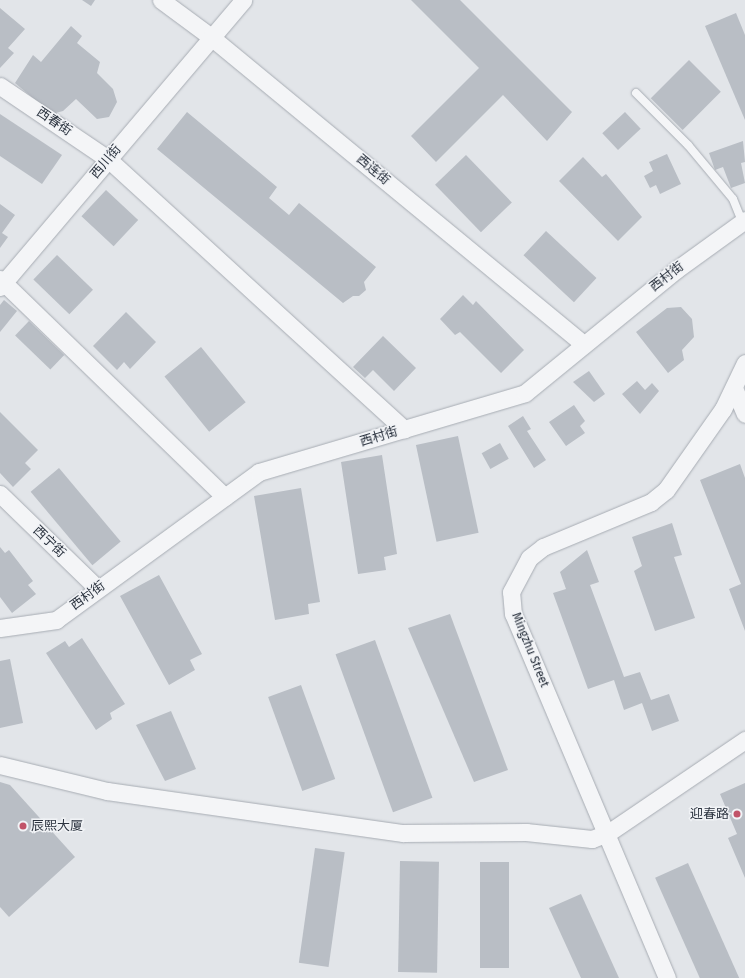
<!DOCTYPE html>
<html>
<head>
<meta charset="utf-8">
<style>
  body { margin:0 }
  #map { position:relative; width:745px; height:978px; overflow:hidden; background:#e2e5e9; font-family:"Fira Sans Condensed","Noto Sans SC",sans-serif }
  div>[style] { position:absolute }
  .building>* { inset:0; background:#b9bec5; transform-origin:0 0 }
  .roads { filter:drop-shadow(0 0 1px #a7acb3) drop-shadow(0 0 1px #a7acb3) }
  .service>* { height:8px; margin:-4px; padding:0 4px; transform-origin:4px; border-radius:4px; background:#f4f5f7 }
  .minor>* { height:17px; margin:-8.5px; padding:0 8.5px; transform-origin:8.5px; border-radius:8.5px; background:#f4f5f7 }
  .dots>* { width:11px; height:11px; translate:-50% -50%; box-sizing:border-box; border:2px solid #f1f3f6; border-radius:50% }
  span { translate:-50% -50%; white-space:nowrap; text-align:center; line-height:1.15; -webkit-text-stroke:3px #f1f3f6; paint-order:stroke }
  .street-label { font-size:13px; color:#2b333f }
  .poi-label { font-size:13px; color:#2b333f }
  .right { translate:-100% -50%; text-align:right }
  .left { translate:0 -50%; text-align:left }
</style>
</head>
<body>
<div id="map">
  <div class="building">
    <div style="clip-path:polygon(82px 0,95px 0,91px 6px)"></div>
    <div style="clip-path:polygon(411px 0,460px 0,572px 112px,547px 141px,503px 95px,436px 162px,411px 136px,479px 68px)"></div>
    <div style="clip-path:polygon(0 8px,25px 29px,8px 48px,14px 53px,0 68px)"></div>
    <div style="clip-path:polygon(736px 13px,745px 35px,745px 120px,705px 26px)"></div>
    <div style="clip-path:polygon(71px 26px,82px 36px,77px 43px,100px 62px,97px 73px,113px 89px,117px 102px,109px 117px,97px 119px,76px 99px,63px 111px,52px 114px,15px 83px,33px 55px,41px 62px)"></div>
    <div style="left:689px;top:60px;width:45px;height:54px;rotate:45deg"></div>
    <div style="clip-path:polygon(187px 112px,277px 187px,269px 198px,289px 215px,299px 203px,376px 267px,364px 282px,366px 290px,359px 296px,353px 296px,343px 303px,157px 149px)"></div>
    <div style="left:625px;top:112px;width:23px;height:31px;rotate:47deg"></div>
    <div style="clip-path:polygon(0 114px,62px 155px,42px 184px,0 156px)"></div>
    <div style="clip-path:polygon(743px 141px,745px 162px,741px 163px,745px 183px,731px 188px,723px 167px,715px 170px,709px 153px)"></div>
    <div style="clip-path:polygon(667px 154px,681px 184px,660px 194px,656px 185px,650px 188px,644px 176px,653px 171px,649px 162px)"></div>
    <div style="left:466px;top:155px;width:66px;height:43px;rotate:46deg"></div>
    <div style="clip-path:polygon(583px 157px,602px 177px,606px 174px,642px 217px,618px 241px,559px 181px)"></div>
    <div style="left:106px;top:190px;width:44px;height:36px;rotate:43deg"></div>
    <div style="clip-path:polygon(0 204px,15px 215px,2px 233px,8px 237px,0 248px)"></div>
    <div style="left:546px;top:231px;width:69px;height:33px;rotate:43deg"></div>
    <div style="left:57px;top:255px;width:50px;height:34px;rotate:44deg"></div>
    <div style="clip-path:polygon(463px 295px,473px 305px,476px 301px,524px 350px,501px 373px,460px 332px,455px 335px,440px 319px)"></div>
    <div style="clip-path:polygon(4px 300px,17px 311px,0 332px,0 305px)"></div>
    <div style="clip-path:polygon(681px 307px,692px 319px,694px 337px,682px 350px,684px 360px,668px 373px,636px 332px,667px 308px)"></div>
    <div style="clip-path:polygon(126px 312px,156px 342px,130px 369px,124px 362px,117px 370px,93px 346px)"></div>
    <div style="left:29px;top:321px;width:49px;height:20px;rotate:44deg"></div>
    <div style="clip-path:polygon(383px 336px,416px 368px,394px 391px,373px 370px,365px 378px,353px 367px)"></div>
    <div style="left:201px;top:347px;width:71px;height:47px;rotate:51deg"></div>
    <div style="clip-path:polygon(589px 371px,605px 394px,594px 402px,573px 382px)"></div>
    <div style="clip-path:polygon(637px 381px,645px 390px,652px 383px,659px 391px,640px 414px,622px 394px)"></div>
    <div style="clip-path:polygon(574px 405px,585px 421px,580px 426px,585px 433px,566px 446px,549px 422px)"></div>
    <div style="clip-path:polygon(0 412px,38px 450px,25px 463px,31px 469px,13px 487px,0 473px)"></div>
    <div style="clip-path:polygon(523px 416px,531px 429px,527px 431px,546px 460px,534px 468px,508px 426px)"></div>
    <div style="left:458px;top:436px;width:99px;height:43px;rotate:78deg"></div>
    <div style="left:500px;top:443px;width:18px;height:21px;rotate:61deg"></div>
    <div style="clip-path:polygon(382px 455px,397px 554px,384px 557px,386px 570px,358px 574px,341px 462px)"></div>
    <div style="clip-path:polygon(740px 464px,745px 478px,745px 631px,729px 589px,741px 584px,700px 480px)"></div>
    <div style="left:59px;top:468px;width:96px;height:37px;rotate:50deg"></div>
    <div style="clip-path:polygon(301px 488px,320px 602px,308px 604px,309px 614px,275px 620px,254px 496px)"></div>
    <div style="clip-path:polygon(672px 523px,682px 555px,674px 557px,695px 618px,655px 631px,634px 571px,642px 566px,632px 537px)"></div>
    <div style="clip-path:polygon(0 547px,5px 553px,9px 550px,33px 581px,28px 585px,36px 594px,12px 613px,0 597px)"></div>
    <div style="clip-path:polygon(587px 550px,599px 582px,590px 585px,624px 677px,640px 672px,651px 700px,669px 694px,679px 721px,652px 731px,642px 703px,624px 710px,614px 680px,588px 689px,553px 593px,566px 589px,560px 572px)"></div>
    <div style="clip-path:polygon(159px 575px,202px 654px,190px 660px,195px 670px,169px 685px,120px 596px)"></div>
    <div style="clip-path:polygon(450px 614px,508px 770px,474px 782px,408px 628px)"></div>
    <div style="clip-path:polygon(82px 638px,125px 704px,110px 713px,112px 719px,96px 730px,46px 653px,65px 641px,69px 647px)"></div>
    <div style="left:375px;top:640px;width:168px;height:42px;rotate:70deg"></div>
    <div style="clip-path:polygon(10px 659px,23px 723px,0 728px,0 661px)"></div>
    <div style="left:301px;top:685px;width:100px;height:35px;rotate:70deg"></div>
    <div style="clip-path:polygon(171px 711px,196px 769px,165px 781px,136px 725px)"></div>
    <div style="clip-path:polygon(0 782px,10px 785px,75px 857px,9px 917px,0 907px)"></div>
    <div style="clip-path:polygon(745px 783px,745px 878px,728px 838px,737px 834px,720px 794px)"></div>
    <div style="left:315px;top:848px;width:30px;height:116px;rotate:8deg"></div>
    <div style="left:400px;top:861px;width:39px;height:111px;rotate:1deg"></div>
    <div style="left:480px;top:862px;width:29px;height:106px"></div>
    <div style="left:688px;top:863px;width:126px;height:36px;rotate:66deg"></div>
    <div style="clip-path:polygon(581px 894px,619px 978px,581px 978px,549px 908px)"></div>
  </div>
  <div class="roads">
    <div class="service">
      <div style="left:636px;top:93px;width:74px;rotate:45deg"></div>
      <div style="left:688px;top:145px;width:70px;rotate:50.2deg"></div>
      <div style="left:733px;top:199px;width:24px;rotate:68deg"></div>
    </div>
    <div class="minor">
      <div style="left:161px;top:0;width:62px;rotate:36.5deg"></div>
      <div style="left:211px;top:37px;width:482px;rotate:39.5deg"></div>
      <div style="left:0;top:86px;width:130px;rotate:34.1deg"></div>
      <div style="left:108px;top:159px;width:401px;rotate:42.4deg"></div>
      <div style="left:0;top:279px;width:313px;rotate:44.1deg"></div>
      <div style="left:0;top:287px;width:376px;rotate:-49.7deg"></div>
      <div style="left:734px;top:388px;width:28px;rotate:67deg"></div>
      <div style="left:0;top:494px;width:136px;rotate:44.1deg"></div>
      <div style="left:0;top:628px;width:57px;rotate:-8.1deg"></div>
      <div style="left:56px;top:620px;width:251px;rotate:-36.1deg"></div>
      <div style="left:259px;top:472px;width:277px;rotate:-16.5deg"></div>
      <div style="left:525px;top:393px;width:195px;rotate:-39.2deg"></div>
      <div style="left:676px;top:270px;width:85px;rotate:-35.9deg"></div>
      <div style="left:0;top:765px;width:110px;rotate:13.7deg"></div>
      <div style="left:107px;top:791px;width:299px;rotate:8.1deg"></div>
      <div style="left:403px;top:833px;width:123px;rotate:-0.5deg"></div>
      <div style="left:526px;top:832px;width:66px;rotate:6.1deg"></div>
      <div style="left:592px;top:839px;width:17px;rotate:-21deg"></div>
      <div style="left:608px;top:833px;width:166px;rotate:-34.2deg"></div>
      <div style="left:667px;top:978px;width:395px;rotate:-112.9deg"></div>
      <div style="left:513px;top:614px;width:22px;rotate:-95deg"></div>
      <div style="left:511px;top:592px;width:38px;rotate:-62deg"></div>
      <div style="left:529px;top:558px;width:18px;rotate:-38deg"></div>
      <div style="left:543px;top:547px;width:117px;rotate:-22.6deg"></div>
      <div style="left:651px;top:502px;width:19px;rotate:-39deg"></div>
      <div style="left:666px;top:490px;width:99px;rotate:-54.9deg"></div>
      <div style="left:723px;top:409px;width:51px;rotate:-64.4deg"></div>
    </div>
  </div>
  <div class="dots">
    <div style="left:737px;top:814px;background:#c15368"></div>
    <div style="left:23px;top:826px;background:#c15368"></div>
  </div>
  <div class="street-label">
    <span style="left:54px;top:122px;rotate:34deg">西春街</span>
    <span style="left:106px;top:162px;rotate:-50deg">西川街</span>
    <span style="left:373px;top:170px;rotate:40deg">西连街</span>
    <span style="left:667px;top:277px;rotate:-38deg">西村街</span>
    <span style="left:379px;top:437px;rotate:-17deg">西村街</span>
    <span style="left:49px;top:542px;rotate:44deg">西宁街</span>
    <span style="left:88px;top:596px;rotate:-36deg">西村街</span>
    <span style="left:530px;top:650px;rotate:68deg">Mingzhu Street</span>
  </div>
  <div class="poi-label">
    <span class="right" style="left:729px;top:814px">迎春路</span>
    <span class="left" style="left:31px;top:826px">辰熙大厦</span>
  </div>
</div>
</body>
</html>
